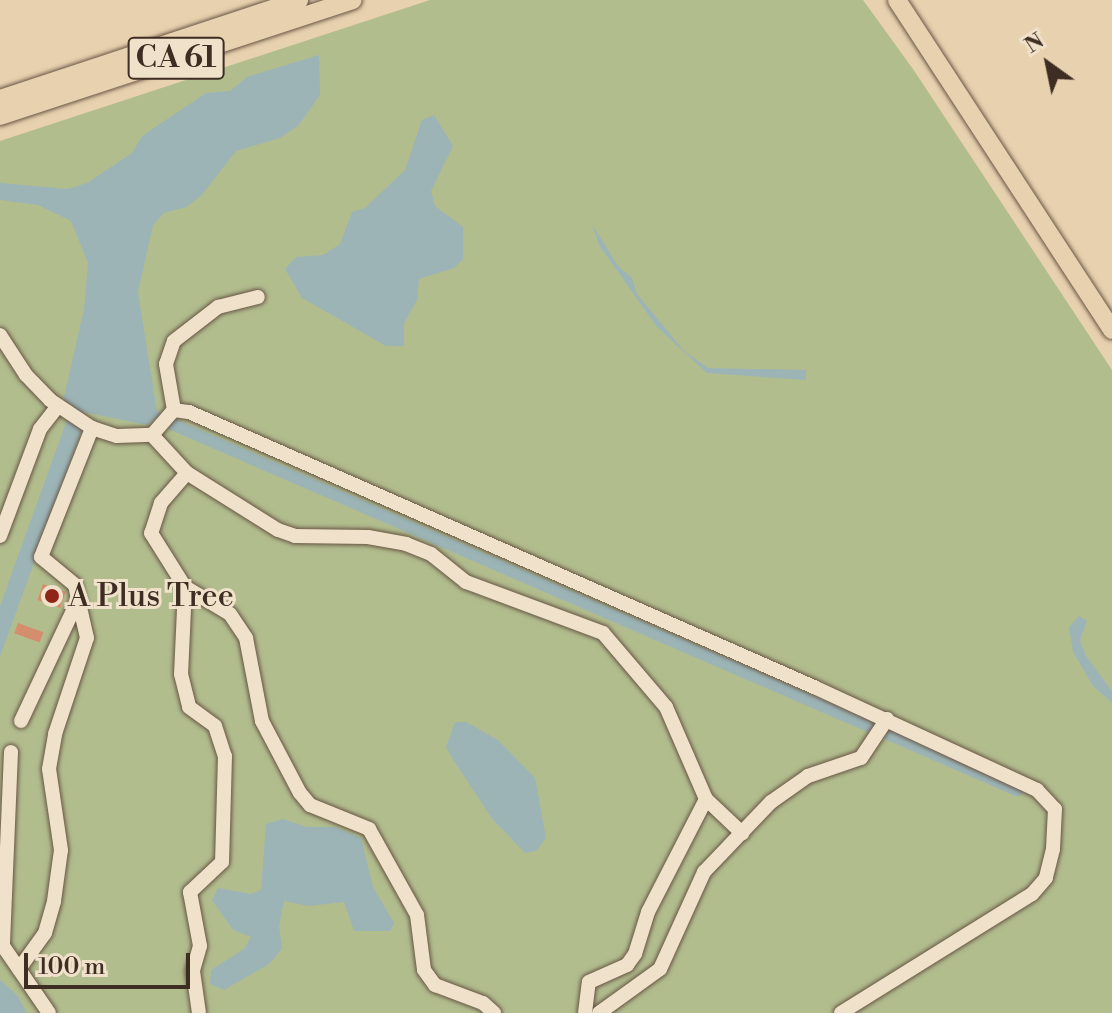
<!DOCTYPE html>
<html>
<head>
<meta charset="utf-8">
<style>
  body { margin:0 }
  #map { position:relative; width:1112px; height:1013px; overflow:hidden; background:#e8d1ae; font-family:"Libre Bodoni",serif }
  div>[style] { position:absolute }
  .green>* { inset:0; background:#b2bd8e }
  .water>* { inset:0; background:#9cb4b6 }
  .canal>* { height:12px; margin:-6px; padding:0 6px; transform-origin:6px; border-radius:6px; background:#9cb4b6 }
  .building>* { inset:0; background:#d48e6e; transform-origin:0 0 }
  .roads { filter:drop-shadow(0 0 2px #685645) drop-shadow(0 0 2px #685645) }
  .minor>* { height:14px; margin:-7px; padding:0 7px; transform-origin:7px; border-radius:7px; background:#f0e1ca }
  .major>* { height:18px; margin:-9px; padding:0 9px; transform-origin:9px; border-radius:9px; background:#e8d1ae }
  .dots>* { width:22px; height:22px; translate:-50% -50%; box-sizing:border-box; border:4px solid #f0e1ca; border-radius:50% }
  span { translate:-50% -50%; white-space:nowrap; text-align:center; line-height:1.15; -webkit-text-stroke:6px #f0e1ca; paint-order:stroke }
  .shield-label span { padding:2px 6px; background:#f0e1ca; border:2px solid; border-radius:6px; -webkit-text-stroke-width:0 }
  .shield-label { font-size:30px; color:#3e2d22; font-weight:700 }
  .poi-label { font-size:32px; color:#3e2d22 }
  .left { translate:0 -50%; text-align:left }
  .north { position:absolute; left:1008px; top:24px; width:80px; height:80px; -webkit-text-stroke:6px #f0e1ca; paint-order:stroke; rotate:327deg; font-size:22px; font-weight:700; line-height:32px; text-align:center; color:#3e2d22 }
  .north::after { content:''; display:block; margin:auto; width:28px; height:36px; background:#3e2d22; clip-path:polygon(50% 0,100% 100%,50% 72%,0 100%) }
  .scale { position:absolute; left:24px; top:953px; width:166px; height:36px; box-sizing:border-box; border:4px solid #3e2d22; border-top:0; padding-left:10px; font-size:24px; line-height:28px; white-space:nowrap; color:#3e2d22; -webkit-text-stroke:6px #f0e1ca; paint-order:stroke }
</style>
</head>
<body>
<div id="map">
  <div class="green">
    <div style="clip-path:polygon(430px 0,863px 0,913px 69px,1112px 370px,1112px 1013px,0 1013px,0 141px)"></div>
  </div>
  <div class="water">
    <div style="clip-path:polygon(319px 55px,320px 95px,298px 126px,280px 138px,236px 151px,201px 196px,186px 207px,164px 213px,153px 225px,138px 292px,158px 418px,147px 425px,83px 412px,82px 430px,0 657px,0 606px,67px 420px,64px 397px,84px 309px,88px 263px,71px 221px,38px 205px,0 200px,0 183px,68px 189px,87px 183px,132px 153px,142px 136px,206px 93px,230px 91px,247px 77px)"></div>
    <div style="clip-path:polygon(434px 115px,453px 146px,431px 191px,435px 206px,463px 227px,463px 259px,454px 268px,419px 279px,417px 300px,404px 323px,404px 346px,386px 346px,302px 298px,285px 269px,296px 257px,323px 255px,340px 244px,352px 212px,365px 208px,405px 170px,422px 120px)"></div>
    <div style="clip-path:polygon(592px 224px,618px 266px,632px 278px,637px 294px,684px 351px,708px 368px,806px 370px,806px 380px,707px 373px,657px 327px,599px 245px)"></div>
    <div style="clip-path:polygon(1079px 616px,1087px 621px,1080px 640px,1086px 656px,1112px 691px,1112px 703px,1093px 686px,1073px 652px,1069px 627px)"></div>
    <div style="clip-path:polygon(455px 722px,466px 722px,498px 740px,535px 778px,546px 838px,536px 851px,525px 853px,493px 820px,454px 761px,446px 747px)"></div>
    <div style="clip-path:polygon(283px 819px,307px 827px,335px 827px,361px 838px,373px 887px,394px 923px,390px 931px,354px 931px,344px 902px,308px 906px,284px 901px,279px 926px,282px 949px,269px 964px,224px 990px,210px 984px,211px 970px,244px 949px,251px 937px,233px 930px,212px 900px,218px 888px,251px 894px,261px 890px,266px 824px)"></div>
    <div style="clip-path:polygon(0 980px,17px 995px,27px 1013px,0 1013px)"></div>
  </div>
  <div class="canal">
    <div style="left:158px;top:418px;width:777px;rotate:23.43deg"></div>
    <div style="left:888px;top:734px;width:141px;rotate:23.5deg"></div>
  </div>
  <div class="building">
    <div style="left:43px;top:584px;width:24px;height:17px;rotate:19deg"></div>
    <div style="left:18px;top:623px;width:27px;height:11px;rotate:20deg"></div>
  </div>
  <div class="roads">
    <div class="minor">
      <div style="left:0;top:335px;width:48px;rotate:57deg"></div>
      <div style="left:26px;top:375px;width:35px;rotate:46deg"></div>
      <div style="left:50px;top:400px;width:50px;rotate:33.7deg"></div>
      <div style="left:92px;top:428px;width:26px;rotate:18deg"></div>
      <div style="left:117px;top:436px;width:35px;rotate:-2deg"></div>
      <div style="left:152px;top:435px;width:33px;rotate:-49deg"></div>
      <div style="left:174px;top:410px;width:15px;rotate:8deg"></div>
      <div style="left:189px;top:412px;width:683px;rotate:23.75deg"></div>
      <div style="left:814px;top:687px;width:246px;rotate:24.8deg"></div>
      <div style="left:1037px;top:790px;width:26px;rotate:47deg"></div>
      <div style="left:1055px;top:809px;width:40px;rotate:92.9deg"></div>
      <div style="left:1053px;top:849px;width:30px;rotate:104deg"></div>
      <div style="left:1046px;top:878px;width:21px;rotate:131deg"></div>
      <div style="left:1032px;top:894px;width:225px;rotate:148.1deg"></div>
      <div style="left:174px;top:410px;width:47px;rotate:-99.9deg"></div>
      <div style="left:166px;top:364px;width:24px;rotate:-71deg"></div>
      <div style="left:174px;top:341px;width:56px;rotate:-37.7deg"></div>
      <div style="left:218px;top:307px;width:41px;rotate:-14deg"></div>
      <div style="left:152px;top:435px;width:52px;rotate:47.4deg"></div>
      <div style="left:187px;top:473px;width:107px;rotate:32.1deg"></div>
      <div style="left:278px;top:530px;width:18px;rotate:19deg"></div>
      <div style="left:295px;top:536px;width:73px;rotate:0.8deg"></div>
      <div style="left:368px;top:537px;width:39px;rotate:10deg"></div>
      <div style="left:406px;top:544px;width:27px;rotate:22deg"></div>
      <div style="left:431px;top:554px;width:45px;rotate:38.7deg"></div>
      <div style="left:466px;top:582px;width:146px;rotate:20.4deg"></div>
      <div style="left:603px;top:633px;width:97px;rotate:49.6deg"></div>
      <div style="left:666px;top:707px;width:100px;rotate:66.5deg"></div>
      <div style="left:187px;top:473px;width:40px;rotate:131deg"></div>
      <div style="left:161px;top:503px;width:32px;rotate:108deg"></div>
      <div style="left:151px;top:533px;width:64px;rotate:57.8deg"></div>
      <div style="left:185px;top:587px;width:52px;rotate:31deg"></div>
      <div style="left:230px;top:614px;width:29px;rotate:56deg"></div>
      <div style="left:246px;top:638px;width:85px;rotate:79.1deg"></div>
      <div style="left:262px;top:721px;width:81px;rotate:62.2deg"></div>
      <div style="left:300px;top:793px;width:16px;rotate:50deg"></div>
      <div style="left:310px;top:805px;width:64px;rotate:22.1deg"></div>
      <div style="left:369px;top:829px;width:98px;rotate:60.8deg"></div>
      <div style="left:417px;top:915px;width:55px;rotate:82.7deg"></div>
      <div style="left:424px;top:970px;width:19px;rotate:54deg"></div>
      <div style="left:435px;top:985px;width:51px;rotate:20.6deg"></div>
      <div style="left:483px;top:1003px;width:15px;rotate:42deg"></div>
      <div style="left:0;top:536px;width:114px;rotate:-69.5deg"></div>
      <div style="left:40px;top:429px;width:29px;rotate:-52deg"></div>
      <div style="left:185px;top:587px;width:87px;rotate:92.6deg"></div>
      <div style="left:181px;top:674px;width:34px;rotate:76deg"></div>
      <div style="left:189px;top:707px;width:32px;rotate:36deg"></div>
      <div style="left:215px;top:726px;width:32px;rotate:72deg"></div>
      <div style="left:225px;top:756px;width:106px;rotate:91.6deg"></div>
      <div style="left:222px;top:862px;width:44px;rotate:136.8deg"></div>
      <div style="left:190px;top:892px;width:55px;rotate:79.5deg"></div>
      <div style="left:200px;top:946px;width:26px;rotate:106deg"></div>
      <div style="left:193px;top:971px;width:42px;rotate:81.9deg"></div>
      <div style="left:21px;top:721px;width:134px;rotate:-64.8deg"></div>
      <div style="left:11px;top:752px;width:194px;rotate:92.4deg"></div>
      <div style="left:3px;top:946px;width:81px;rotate:55.5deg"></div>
      <div style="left:19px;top:969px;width:44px;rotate:-54.2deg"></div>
      <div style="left:45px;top:933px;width:33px;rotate:-74deg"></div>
      <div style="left:54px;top:901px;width:51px;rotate:-82.2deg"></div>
      <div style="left:61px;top:850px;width:82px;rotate:-98.4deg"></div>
      <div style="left:49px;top:769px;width:36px;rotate:-80deg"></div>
      <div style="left:55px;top:734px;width:101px;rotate:-71.6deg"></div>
      <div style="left:87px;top:638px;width:54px;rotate:-102.8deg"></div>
      <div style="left:75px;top:585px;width:44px;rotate:-140.5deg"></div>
      <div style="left:41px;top:557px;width:139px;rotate:-68.4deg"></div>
      <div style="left:585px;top:1013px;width:31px;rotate:-83deg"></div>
      <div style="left:589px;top:982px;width:42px;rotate:-24.1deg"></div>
      <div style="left:627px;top:965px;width:14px;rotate:-54deg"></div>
      <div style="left:635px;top:954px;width:44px;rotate:-72.8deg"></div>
      <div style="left:648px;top:912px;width:127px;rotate:-62.8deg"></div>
      <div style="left:706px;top:799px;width:50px;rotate:43.4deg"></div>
      <div style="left:599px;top:1013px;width:75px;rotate:-35.8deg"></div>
      <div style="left:660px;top:969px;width:107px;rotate:-65.6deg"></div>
      <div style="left:704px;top:872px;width:97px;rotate:-46.3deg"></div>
      <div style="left:771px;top:802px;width:45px;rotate:-35.1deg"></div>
      <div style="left:808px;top:776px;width:56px;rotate:-18.8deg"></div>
      <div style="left:861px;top:758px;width:47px;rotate:-56.3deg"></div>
    </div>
    <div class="major">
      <div style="left:897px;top:0;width:394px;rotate:56.9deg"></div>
      <div style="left:0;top:99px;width:315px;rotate:-18.3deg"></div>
      <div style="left:0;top:116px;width:371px;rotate:-18.2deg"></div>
    </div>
  </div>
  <div class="dots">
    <div style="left:52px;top:596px;background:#8f2418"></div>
  </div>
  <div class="shield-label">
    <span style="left:176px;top:58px">CA 61</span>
  </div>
  <div class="poi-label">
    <span class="left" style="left:68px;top:596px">A Plus Tree</span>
  </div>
  <div class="north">N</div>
  <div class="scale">100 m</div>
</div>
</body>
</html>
